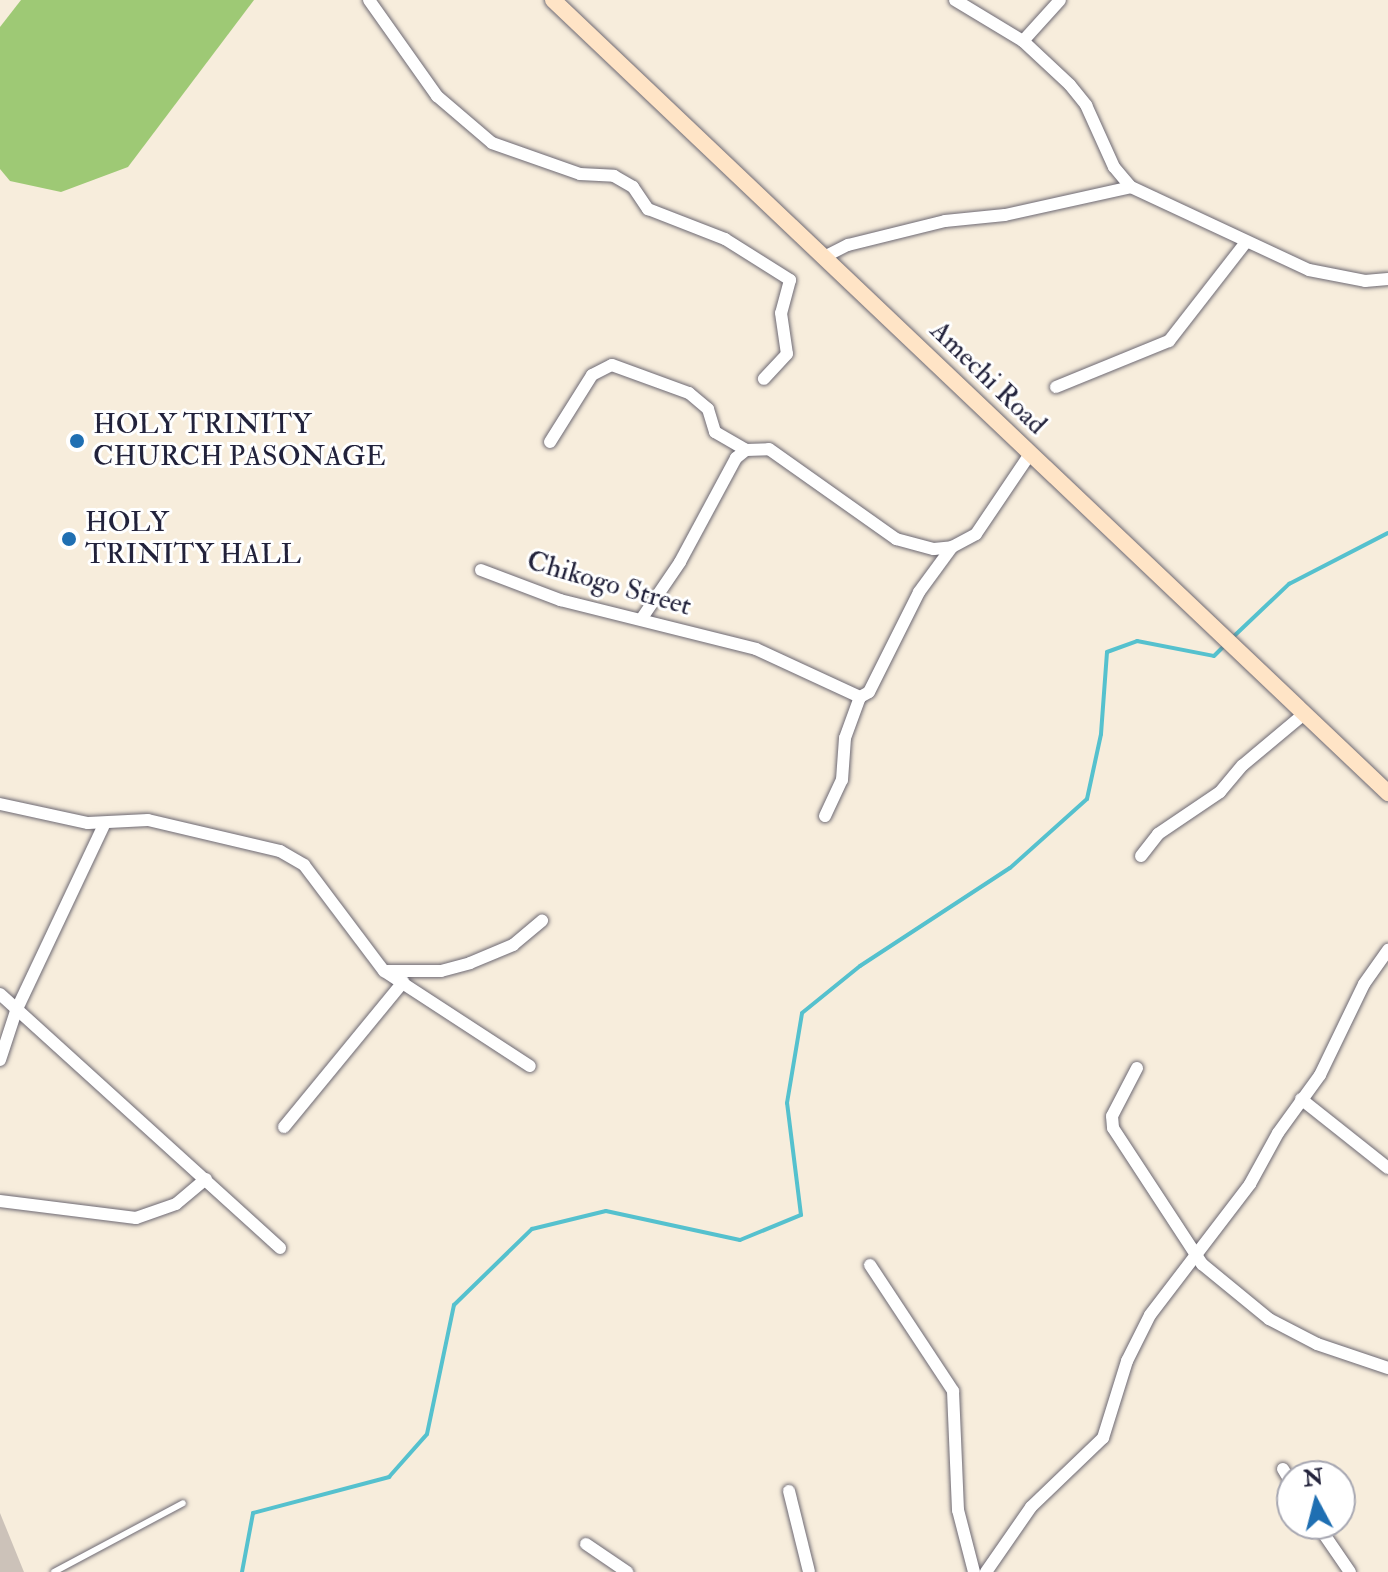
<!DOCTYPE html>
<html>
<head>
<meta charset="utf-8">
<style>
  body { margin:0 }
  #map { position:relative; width:1388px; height:1572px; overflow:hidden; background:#f7eddc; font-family:"IM FELL Double Pica",serif }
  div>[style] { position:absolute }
  .industrial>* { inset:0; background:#ccc2b9 }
  .green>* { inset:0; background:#9ec975 }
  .stream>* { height:4px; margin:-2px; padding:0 2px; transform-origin:2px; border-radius:2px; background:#55c1ce }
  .roads { filter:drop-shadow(0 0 2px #6d6973) drop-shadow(0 0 2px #6d6973) }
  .lane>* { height:6px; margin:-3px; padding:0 3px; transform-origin:3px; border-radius:3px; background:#fff }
  .street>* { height:12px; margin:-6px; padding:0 6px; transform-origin:6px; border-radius:6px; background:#fff }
  .secondary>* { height:16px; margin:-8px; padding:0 8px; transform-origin:8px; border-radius:8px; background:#ffe4c6 }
  .dots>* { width:22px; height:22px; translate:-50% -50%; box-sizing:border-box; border:4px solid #fff; border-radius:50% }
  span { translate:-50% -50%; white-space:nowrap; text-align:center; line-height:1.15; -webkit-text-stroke:6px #fff; paint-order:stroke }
  .street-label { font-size:28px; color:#22223b }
  .poi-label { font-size:28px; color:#22223b }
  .left { translate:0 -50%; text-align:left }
  .north { position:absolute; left:1276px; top:1460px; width:80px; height:80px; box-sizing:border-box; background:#fff; border:2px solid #a7a7b1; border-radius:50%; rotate:353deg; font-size:22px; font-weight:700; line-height:32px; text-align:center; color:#22223b }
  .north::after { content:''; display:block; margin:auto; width:28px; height:36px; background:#1f6fb2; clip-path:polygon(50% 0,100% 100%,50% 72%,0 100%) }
</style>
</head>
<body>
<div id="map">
  <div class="industrial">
    <div style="clip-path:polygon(0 1513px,24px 1572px,0 1572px)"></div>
  </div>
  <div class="green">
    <div style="clip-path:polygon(21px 0,254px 0,128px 167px,61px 192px,10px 181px,0 169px,0 27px)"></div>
  </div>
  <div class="stream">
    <div style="left:1232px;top:638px;width:79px;rotate:-43.5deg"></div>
    <div style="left:1289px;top:584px;width:111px;rotate:-27.3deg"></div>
    <div style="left:242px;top:1572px;width:60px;rotate:-79.4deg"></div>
    <div style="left:253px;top:1513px;width:141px;rotate:-14.8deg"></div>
    <div style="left:389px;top:1477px;width:57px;rotate:-48.5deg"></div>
    <div style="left:427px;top:1434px;width:132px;rotate:-78.2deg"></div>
    <div style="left:454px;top:1305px;width:109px;rotate:-44.3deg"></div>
    <div style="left:532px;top:1229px;width:76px;rotate:-13.7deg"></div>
    <div style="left:606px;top:1211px;width:137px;rotate:12.2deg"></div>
    <div style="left:740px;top:1240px;width:66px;rotate:-22.3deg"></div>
    <div style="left:801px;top:1215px;width:113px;rotate:-97.1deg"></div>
    <div style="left:787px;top:1103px;width:91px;rotate:-80.5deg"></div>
    <div style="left:802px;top:1013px;width:75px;rotate:-39deg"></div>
    <div style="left:860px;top:966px;width:179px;rotate:-33.2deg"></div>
    <div style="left:1010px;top:868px;width:103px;rotate:-41.9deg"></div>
    <div style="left:1087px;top:799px;width:66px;rotate:-77.8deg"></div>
    <div style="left:1101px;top:734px;width:82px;rotate:-85.8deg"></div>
    <div style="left:1107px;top:652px;width:32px;rotate:-20deg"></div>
    <div style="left:1137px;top:641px;width:78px;rotate:11deg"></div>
    <div style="left:1214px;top:656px;width:17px;rotate:-45deg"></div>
  </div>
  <div class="roads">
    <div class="lane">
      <div style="left:54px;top:1572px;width:146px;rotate:-28.1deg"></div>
    </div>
    <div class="street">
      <div style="left:369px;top:0;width:118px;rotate:54.7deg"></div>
      <div style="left:437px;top:96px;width:72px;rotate:40.5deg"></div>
      <div style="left:492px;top:143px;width:93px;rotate:19.4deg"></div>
      <div style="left:580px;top:174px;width:34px;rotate:3deg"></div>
      <div style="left:614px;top:176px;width:22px;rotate:30deg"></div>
      <div style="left:633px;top:187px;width:27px;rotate:56deg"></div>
      <div style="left:648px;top:209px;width:83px;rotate:21.3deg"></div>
      <div style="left:725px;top:239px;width:77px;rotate:32.2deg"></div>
      <div style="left:790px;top:280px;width:34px;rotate:105deg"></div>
      <div style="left:781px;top:313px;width:41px;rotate:81.7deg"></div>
      <div style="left:787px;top:354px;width:34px;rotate:133deg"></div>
      <div style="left:955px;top:0;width:79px;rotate:31.1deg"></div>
      <div style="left:1023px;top:41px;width:64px;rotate:43.1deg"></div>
      <div style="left:1070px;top:85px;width:26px;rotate:51deg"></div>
      <div style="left:1086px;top:105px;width:68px;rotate:65.7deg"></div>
      <div style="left:1114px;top:167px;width:26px;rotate:50deg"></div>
      <div style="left:1131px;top:187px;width:196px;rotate:25deg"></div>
      <div style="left:1309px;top:270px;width:57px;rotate:11.1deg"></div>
      <div style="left:1365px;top:281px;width:23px;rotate:-5deg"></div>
      <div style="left:1023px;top:41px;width:55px;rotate:-47.9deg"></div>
      <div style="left:824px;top:257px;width:27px;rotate:-27deg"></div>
      <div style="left:848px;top:245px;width:100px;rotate:-13.9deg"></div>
      <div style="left:945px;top:221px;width:60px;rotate:-5.7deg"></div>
      <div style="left:1005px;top:215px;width:129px;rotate:-12.5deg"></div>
      <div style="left:1056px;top:387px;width:122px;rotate:-22.2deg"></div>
      <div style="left:1169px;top:341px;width:125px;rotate:-52.1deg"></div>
      <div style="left:550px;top:442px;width:79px;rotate:-57.9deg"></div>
      <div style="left:592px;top:375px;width:22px;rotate:-27deg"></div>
      <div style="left:612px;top:365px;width:82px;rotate:20deg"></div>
      <div style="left:689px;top:393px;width:25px;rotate:40deg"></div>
      <div style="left:708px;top:409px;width:24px;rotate:73deg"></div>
      <div style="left:715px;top:432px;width:36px;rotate:30deg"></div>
      <div style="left:481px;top:570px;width:85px;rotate:20.8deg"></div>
      <div style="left:560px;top:600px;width:202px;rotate:14deg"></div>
      <div style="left:756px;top:649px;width:115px;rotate:24.8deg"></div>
      <div style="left:860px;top:697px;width:10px;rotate:-29deg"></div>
      <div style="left:869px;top:692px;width:112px;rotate:-63.4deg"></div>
      <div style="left:919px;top:592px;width:56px;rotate:-53.7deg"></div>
      <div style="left:642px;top:618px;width:68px;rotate:-55.8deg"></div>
      <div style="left:680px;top:562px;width:118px;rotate:-61.7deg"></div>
      <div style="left:736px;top:458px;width:13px;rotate:-39deg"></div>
      <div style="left:746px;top:450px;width:23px;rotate:-2deg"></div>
      <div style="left:769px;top:449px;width:156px;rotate:35.3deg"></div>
      <div style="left:896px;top:539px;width:39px;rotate:15deg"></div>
      <div style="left:934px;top:549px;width:18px;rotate:-6deg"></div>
      <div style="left:952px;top:547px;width:27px;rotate:-28deg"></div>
      <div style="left:976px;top:534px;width:97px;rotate:-56deg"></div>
      <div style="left:0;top:804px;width:90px;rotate:12.2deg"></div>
      <div style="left:88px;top:823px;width:60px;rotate:-2.9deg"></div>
      <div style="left:148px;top:820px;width:136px;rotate:13.2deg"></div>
      <div style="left:280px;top:851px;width:28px;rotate:30deg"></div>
      <div style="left:304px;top:865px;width:133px;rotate:53deg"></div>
      <div style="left:384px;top:971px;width:174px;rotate:33.1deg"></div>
      <div style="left:825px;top:816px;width:40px;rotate:-65deg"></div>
      <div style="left:842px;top:780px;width:42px;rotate:-85.9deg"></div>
      <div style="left:845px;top:738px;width:44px;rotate:-69.9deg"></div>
      <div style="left:1141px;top:856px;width:28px;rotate:-52deg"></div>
      <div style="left:1158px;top:834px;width:75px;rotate:-34.1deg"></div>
      <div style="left:1220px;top:792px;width:35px;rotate:-50deg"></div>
      <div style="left:1243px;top:765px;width:80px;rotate:-39.9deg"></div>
      <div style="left:387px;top:971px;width:54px"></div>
      <div style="left:441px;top:971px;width:30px;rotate:-15deg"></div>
      <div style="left:470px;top:963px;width:47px;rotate:-22.7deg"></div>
      <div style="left:513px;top:945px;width:38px;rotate:-40deg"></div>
      <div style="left:0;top:994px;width:378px;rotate:42.2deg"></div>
      <div style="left:0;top:1060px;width:52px;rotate:-71.9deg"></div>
      <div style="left:16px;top:1011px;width:206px;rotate:-64.7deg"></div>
      <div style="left:1137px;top:1068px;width:54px;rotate:117.5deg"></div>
      <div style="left:1112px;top:1116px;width:12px;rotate:85deg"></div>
      <div style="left:1113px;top:1128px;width:163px;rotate:56.8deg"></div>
      <div style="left:1202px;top:1264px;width:87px;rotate:39.4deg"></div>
      <div style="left:1269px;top:1319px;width:54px;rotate:27.5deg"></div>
      <div style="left:1317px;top:1344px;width:75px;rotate:18.7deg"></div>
      <div style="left:1301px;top:1099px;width:111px;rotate:38.4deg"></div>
      <div style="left:284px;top:1127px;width:188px;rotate:-50.6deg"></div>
      <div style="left:0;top:1201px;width:137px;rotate:7.1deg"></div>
      <div style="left:136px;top:1218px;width:42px;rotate:-19.3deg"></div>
      <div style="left:176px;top:1204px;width:39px;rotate:-40deg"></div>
      <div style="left:870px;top:1265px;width:151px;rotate:56.6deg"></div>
      <div style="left:953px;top:1391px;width:119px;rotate:87.6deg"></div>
      <div style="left:958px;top:1510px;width:64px;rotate:75.5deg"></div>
      <div style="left:1283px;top:1469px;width:17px;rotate:59deg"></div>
      <div style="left:789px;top:1491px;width:83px;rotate:76.1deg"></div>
      <div style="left:1317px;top:1524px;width:58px;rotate:55.5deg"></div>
      <div style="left:586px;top:1544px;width:50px;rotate:34.3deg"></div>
      <div style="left:986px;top:1572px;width:79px;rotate:-55.3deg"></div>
      <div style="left:1031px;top:1507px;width:100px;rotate:-43.8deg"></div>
      <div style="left:1103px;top:1438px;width:81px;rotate:-72.7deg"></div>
      <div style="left:1127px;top:1361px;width:51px;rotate:-63.4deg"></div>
      <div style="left:1150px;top:1315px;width:165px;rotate:-52.6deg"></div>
      <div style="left:1250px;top:1184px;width:58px;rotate:-61.2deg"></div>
      <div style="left:1278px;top:1133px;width:72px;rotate:-54.1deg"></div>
      <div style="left:1320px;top:1075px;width:101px;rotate:-64.2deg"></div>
      <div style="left:1364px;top:984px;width:42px;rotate:-54.8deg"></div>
    </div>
    <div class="secondary">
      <div style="left:553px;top:0;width:1152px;rotate:43.52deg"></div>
    </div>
  </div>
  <div class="dots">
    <div style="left:77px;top:441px;background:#1f6fb2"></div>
    <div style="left:69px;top:539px;background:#1f6fb2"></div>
  </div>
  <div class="street-label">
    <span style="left:988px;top:378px;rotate:44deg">Amechi Road</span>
    <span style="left:609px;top:584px;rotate:16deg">Chikogo Street</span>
  </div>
  <div class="poi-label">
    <span class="left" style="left:93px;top:441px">HOLY TRINITY<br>CHURCH PASONAGE</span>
    <span class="left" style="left:85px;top:539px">HOLY<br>TRINITY HALL</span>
  </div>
  <div class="north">N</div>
</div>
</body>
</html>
